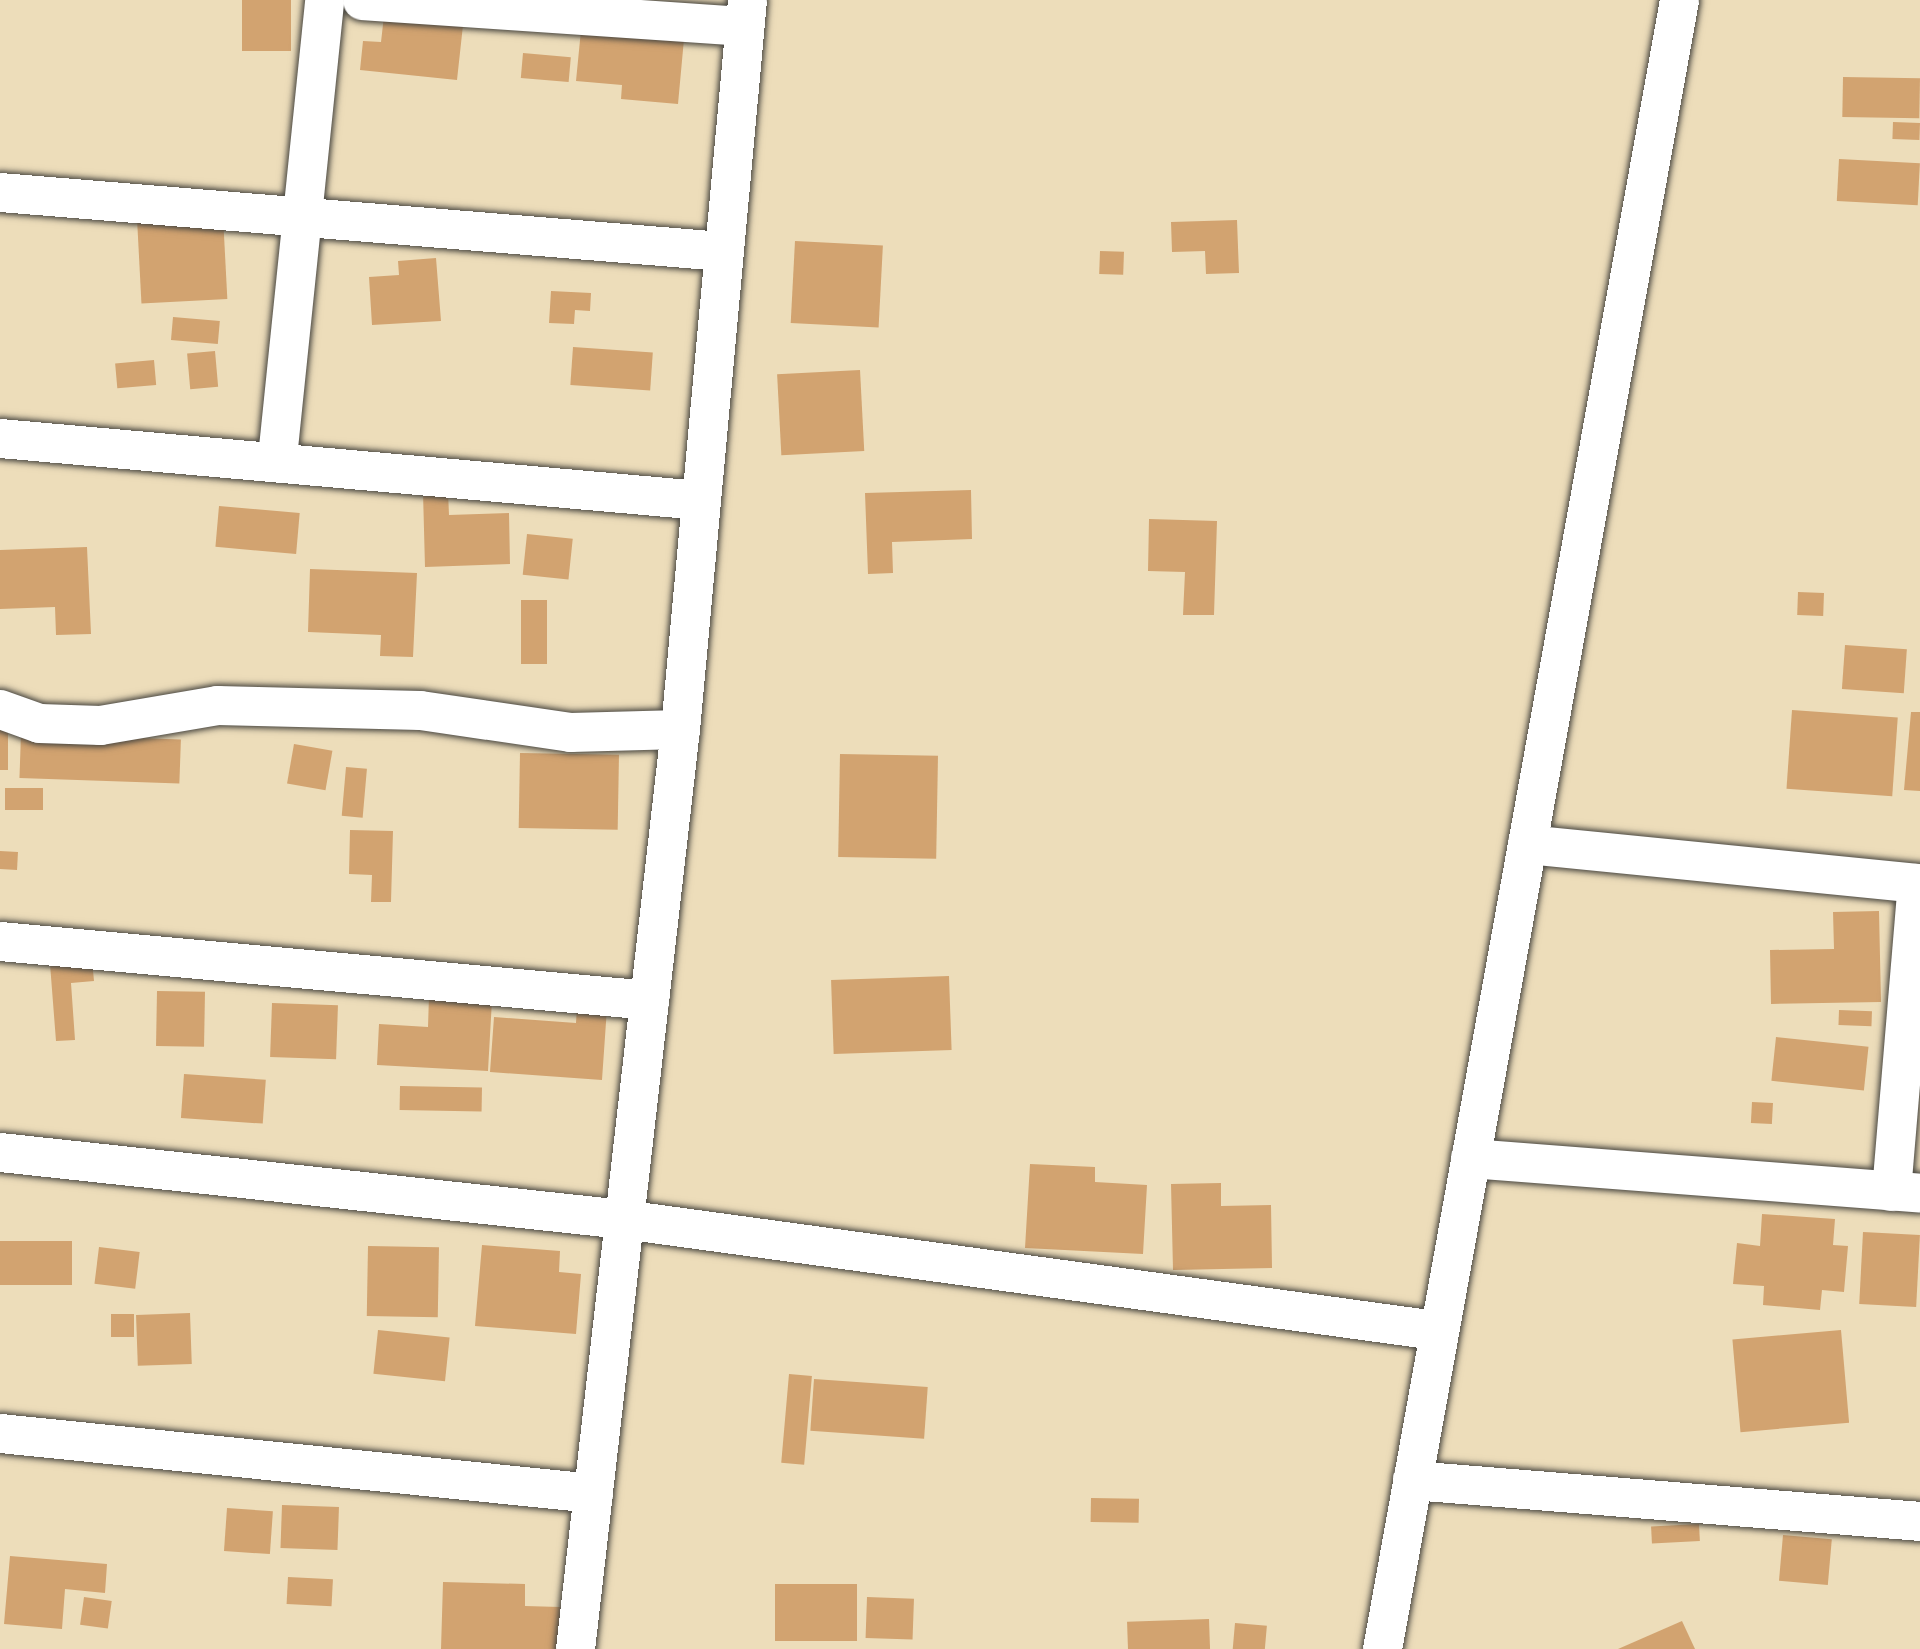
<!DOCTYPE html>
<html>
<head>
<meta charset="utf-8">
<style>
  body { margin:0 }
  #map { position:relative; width:1920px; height:1649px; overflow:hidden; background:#edddba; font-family:"Patrick Hand",sans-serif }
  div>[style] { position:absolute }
  .building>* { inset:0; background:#d2a370; transform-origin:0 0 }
  .roads { filter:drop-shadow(0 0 3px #484640) drop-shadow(0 0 3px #484640) }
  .street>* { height:39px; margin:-19.5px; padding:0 19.5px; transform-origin:19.5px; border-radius:19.5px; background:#fff }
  span { translate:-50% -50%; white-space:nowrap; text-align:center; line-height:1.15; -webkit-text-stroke:9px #f7f3e8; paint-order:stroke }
</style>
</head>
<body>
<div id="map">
  <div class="building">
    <div style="left:242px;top:0;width:49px;height:51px"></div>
    <div style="clip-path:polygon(385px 7px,464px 16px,457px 80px,360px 70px,363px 41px,381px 42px)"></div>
    <div style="clip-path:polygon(581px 30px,684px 39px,678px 104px,621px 99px,622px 85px,576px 81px)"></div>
    <div style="left:523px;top:53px;width:48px;height:25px;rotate:5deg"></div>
    <div style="left:1843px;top:77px;width:77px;height:40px;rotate:1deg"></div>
    <div style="left:1893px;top:122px;width:27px;height:17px;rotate:2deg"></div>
    <div style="left:1839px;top:159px;width:81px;height:42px;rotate:3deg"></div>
    <div style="left:223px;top:216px;width:83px;height:86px;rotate:87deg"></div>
    <div style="clip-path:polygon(1237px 220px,1239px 273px,1206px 274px,1205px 251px,1172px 252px,1171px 222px)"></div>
    <div style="left:795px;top:241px;width:88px;height:82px;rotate:3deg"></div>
    <div style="left:1100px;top:251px;width:24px;height:23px;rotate:2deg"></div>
    <div style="clip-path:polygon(436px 258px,441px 321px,372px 325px,369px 277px,399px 275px,398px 261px)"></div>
    <div style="clip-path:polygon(551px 291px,591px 293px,590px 311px,575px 310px,574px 324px,549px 323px)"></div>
    <div style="left:173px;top:317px;width:47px;height:23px;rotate:5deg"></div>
    <div style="left:573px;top:347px;width:80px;height:38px;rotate:4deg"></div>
    <div style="left:215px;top:351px;width:36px;height:28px;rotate:85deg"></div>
    <div style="left:154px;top:360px;width:25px;height:39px;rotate:85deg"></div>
    <div style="left:860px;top:370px;width:81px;height:83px;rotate:87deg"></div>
    <div style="clip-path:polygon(971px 490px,972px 539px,892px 542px,893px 573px,868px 574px,865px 493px)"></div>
    <div style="clip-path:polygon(448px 491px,449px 515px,509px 513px,510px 564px,425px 567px,423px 492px)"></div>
    <div style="left:219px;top:506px;width:81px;height:41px;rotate:5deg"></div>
    <div style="clip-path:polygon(1149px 519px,1217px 521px,1214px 615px,1183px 615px,1185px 572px,1148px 571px)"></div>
    <div style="left:527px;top:534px;width:46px;height:41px;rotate:6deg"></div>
    <div style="clip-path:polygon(87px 547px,91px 634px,56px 635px,55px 607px,0 609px,0 550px)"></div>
    <div style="clip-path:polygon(310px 569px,417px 573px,413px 657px,380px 656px,381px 635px,308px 632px)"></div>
    <div style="left:1798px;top:592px;width:26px;height:23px;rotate:2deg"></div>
    <div style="left:521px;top:600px;width:26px;height:64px"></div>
    <div style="left:1845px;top:645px;width:62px;height:44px;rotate:4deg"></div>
    <div style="left:1792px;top:710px;width:106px;height:79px;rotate:4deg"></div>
    <div style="clip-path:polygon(1911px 712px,1920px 712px,1920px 791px,1904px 790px)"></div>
    <div style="left:0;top:730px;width:8px;height:40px"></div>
    <div style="left:21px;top:734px;width:160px;height:44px;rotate:2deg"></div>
    <div style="left:294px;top:744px;width:39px;height:40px;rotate:10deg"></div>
    <div style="left:520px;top:753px;width:99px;height:75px;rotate:1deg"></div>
    <div style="left:840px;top:754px;width:98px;height:103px;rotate:1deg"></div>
    <div style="left:346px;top:767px;width:21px;height:49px;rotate:5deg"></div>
    <div style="left:5px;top:788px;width:38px;height:22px"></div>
    <div style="clip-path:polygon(350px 830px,393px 831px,391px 902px,371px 902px,372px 875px,349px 874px)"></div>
    <div style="left:0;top:851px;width:18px;height:18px;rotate:3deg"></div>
    <div style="clip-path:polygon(1879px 911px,1881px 1002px,1771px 1004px,1770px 950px,1834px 949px,1833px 912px)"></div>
    <div style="clip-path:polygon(92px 960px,94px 981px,71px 983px,75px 1040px,56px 1041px,50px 964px)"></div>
    <div style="left:949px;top:976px;width:74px;height:118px;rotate:88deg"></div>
    <div style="left:157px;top:991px;width:48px;height:55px;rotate:1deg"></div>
    <div style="clip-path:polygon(429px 996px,492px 1000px,488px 1071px,377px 1065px,379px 1024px,428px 1027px)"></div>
    <div style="left:272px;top:1003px;width:66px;height:54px;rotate:2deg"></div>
    <div style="clip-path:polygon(577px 1006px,607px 1008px,602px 1080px,490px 1072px,494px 1017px,576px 1023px)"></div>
    <div style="left:1839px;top:1010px;width:33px;height:15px;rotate:2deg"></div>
    <div style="left:1776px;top:1037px;width:93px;height:44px;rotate:6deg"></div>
    <div style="left:184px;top:1074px;width:82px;height:44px;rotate:4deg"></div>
    <div style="left:400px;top:1086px;width:82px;height:24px;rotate:1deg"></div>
    <div style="left:1752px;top:1102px;width:21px;height:21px;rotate:3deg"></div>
    <div style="clip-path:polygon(1030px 1164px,1095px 1167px,1095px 1182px,1147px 1185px,1143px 1254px,1025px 1248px)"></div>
    <div style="clip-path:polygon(1221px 1183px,1221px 1206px,1271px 1205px,1272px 1268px,1173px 1270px,1171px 1184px)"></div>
    <div style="clip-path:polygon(1762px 1214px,1835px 1219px,1833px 1245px,1848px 1246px,1844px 1292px,1822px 1290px,1820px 1310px,1763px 1305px,1764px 1286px,1733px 1284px,1737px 1243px,1760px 1246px)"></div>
    <div style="left:1863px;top:1232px;width:57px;height:72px;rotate:3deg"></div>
    <div style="left:0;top:1241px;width:72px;height:44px"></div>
    <div style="clip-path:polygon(482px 1245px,560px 1251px,559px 1272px,581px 1274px,576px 1334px,475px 1326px)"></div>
    <div style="left:368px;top:1246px;width:71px;height:70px;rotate:1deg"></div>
    <div style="left:99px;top:1247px;width:41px;height:37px;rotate:7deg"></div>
    <div style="left:190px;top:1313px;width:51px;height:54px;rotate:88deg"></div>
    <div style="left:111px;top:1314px;width:23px;height:23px"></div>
    <div style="left:378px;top:1330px;width:72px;height:44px;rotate:6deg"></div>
    <div style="left:1841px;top:1330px;width:93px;height:109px;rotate:85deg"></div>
    <div style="left:789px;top:1374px;width:23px;height:89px;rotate:5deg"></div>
    <div style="left:814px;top:1379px;width:114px;height:52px;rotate:4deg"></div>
    <div style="left:1091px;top:1498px;width:48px;height:24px;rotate:1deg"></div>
    <div style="left:282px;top:1505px;width:57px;height:43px;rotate:2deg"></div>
    <div style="left:227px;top:1508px;width:46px;height:43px;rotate:4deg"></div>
    <div style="left:1699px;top:1524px;width:17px;height:48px;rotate:87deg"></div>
    <div style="left:1783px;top:1535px;width:49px;height:46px;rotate:5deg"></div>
    <div style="clip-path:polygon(10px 1556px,107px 1564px,105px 1593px,65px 1589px,62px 1629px,4px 1624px)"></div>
    <div style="left:288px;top:1577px;width:45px;height:27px;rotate:3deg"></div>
    <div style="clip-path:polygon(443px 1582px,525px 1584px,525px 1606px,560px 1607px,559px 1649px,441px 1649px)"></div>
    <div style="left:775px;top:1584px;width:82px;height:57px"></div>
    <div style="left:84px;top:1597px;width:28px;height:28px;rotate:8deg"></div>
    <div style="left:867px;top:1597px;width:47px;height:41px;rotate:2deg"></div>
    <div style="left:1209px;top:1619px;width:30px;height:82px;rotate:88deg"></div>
    <div style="clip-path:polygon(1682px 1621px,1695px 1649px,1618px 1649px)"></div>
    <div style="left:1235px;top:1623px;width:32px;height:26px;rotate:5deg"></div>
  </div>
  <div class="roads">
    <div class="street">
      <div style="left:362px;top:0;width:383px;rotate:3.9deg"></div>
      <div style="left:0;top:192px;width:725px;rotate:4.67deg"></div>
      <div style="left:0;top:438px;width:703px;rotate:5.06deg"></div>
      <div style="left:277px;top:457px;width:459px;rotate:-84.1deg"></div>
      <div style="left:0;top:709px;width:41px;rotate:19.7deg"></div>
      <div style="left:39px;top:723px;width:61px;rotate:1.9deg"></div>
      <div style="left:100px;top:725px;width:119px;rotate:-9.7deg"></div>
      <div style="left:217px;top:705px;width:203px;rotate:1.4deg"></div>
      <div style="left:420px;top:710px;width:152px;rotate:8.3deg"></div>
      <div style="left:570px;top:732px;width:110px;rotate:-1.6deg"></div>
      <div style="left:1527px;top:844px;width:395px;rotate:5.7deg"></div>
      <div style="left:0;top:941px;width:652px;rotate:5.19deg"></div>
      <div style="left:0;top:1152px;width:627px;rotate:6.14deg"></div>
      <div style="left:623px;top:1219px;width:820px;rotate:7.78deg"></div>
      <div style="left:1470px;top:1158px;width:451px;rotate:4.4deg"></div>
      <div style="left:1891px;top:1191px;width:309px;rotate:-85.2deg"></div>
      <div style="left:0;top:1433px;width:596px;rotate:5.78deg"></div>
      <div style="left:1412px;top:1480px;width:510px;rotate:4.61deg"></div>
      <div style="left:575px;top:1649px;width:926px;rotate:-83.49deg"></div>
      <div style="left:680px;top:729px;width:732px;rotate:-84.75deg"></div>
      <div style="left:1382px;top:1649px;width:1676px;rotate:-79.79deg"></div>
    </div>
  </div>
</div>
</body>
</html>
